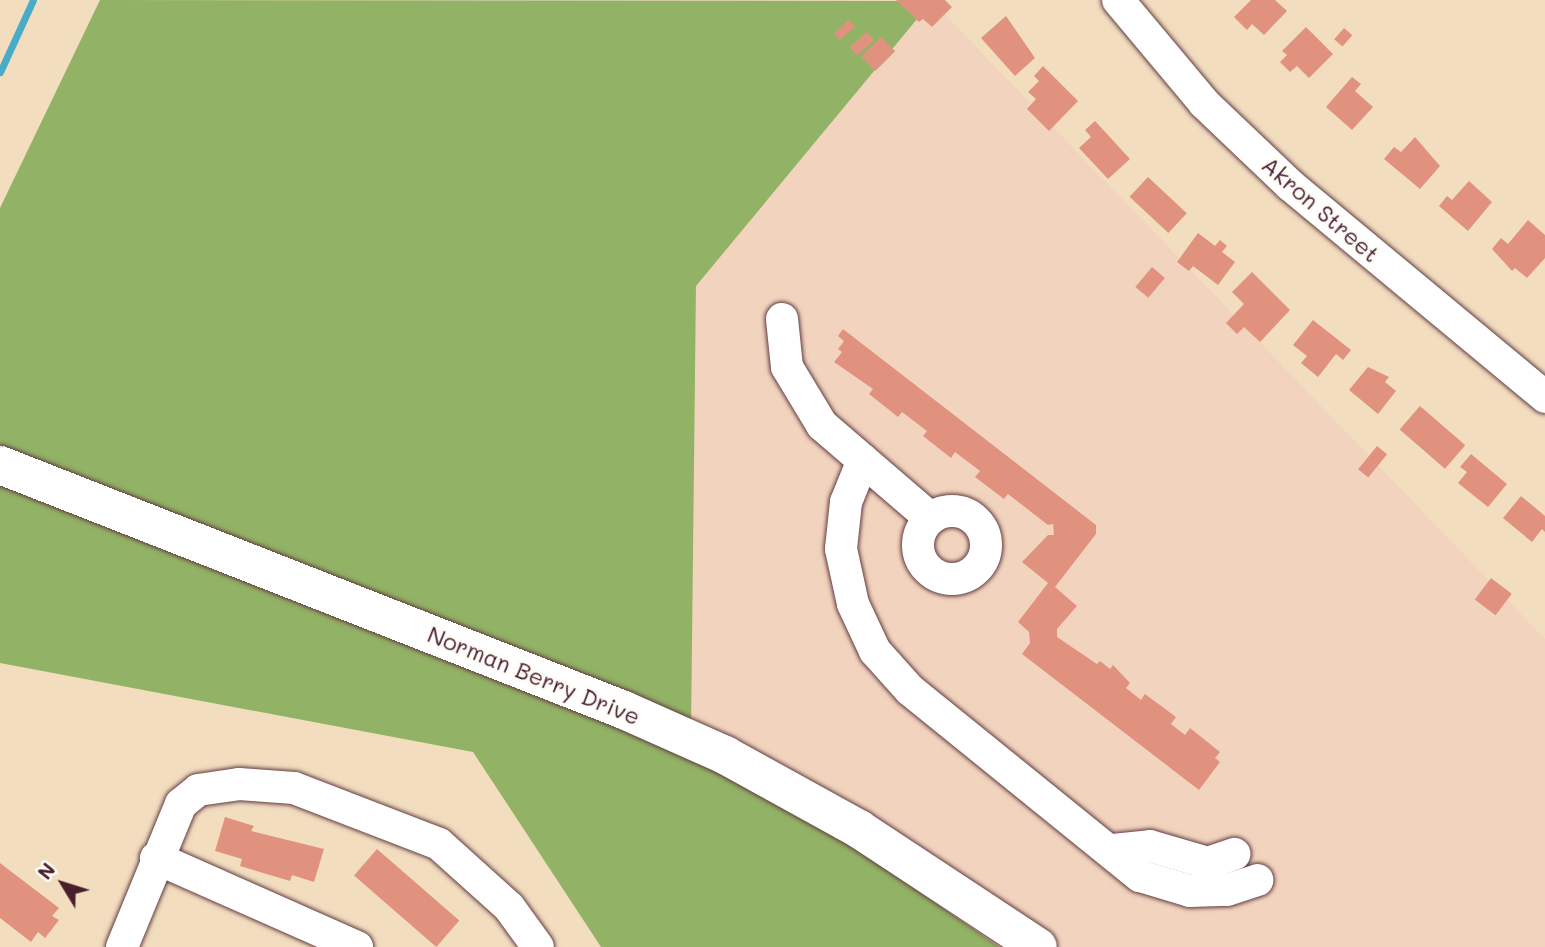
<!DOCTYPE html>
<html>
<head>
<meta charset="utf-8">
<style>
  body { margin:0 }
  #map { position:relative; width:1545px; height:947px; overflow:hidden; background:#f2ddbf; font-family:Mali,sans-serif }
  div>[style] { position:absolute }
  .built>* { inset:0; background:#f2d4be }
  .forest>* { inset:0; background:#92b265 }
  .stream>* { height:7px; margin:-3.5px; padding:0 3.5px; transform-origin:3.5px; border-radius:3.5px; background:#48acc8 }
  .building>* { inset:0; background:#e1927f; transform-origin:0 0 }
  .roads { filter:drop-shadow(0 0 2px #633c41) drop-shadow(0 0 2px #633c41) }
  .minor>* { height:32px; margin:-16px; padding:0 16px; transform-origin:16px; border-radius:16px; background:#fff }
  .minor>.ring { margin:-16px; padding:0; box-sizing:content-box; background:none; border:32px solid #fff; border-radius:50% }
  .major>* { height:38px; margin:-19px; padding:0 19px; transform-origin:19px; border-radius:19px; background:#fff }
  span { translate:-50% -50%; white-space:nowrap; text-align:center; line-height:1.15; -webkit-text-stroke:6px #fdfcf7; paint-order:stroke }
  .street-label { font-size:23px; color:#4a1f2b }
  .north { position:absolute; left:28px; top:849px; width:70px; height:70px; -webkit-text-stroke:5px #fdfcf7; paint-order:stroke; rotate:308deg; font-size:19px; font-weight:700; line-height:28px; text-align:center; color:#4a1f2b }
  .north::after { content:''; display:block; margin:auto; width:24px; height:32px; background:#4a1f2b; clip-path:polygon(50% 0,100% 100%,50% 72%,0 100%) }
</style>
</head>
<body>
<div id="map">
  <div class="built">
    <div style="clip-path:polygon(932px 1px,1545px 639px,1545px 947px,999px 947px,691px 734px,696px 286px)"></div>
  </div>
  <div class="forest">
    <div style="clip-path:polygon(100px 0,932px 1px,696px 286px,691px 734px,999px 947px,601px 947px,473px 752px,0 663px,0 208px)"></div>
  </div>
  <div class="stream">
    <div style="left:0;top:72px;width:79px;rotate:-65.4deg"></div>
  </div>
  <div class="building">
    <div style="clip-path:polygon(896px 0,945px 0,952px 7px,932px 27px,923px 19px,919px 22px)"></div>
    <div style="clip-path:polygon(1251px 0,1275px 0,1287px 11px,1264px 35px,1252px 24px,1247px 30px,1234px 17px)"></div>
    <div style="clip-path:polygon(1006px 16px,1035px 58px,1015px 76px,981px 38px)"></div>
    <div style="left:849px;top:20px;width:9px;height:20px;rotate:49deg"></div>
    <div style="clip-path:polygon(1306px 27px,1333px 54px,1309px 78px,1297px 66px,1290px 72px,1280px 62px,1287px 55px,1282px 51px)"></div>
    <div style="left:1344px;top:28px;width:11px;height:15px;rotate:41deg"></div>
    <div style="left:867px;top:32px;width:11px;height:23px;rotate:49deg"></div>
    <div style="left:881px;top:37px;width:20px;height:28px;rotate:45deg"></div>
    <div style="clip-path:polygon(1043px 66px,1078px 101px,1049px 131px,1027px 109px,1036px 99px,1028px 92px,1039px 81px,1034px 76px)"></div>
    <div style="clip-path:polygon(1352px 77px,1361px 84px,1355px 91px,1373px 107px,1352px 130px,1326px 107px)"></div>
    <div style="clip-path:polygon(1095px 121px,1130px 159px,1108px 179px,1079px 148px,1091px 137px,1085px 130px)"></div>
    <div style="clip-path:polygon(1415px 137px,1440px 166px,1420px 189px,1384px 159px,1394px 147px,1401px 152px)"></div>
    <div style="left:1148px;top:177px;width:53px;height:27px;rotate:43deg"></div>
    <div style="clip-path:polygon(1469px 181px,1492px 202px,1468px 231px,1439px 206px,1447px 196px,1452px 200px)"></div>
    <div style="clip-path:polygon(1528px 220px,1545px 235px,1545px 258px,1527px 278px,1515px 268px,1512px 271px,1492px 249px,1501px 238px,1508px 244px)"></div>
    <div style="clip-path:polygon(1198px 233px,1215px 246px,1220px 240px,1227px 246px,1222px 252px,1235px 262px,1218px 285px,1193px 266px,1189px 271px,1177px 262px)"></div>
    <div style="left:1152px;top:267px;width:17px;height:26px;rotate:40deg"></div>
    <div style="clip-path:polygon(1252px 272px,1290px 310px,1260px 342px,1244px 327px,1237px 334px,1226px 323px,1244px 304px,1232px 292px)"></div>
    <div style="clip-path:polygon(1313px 320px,1351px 350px,1343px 360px,1336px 354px,1318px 377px,1301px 363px,1307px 356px,1293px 345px)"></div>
    <div style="clip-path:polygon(843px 329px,1096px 525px,1096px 534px,1055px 587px,1077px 606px,1057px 629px,1057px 637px,1097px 664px,1100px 661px,1110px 669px,1113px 665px,1130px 683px,1126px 688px,1141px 700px,1145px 694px,1176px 717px,1171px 724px,1185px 735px,1190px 728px,1220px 752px,1215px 758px,1220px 762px,1199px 790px,1022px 654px,1030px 643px,1029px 632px,1018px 622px,1048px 583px,1022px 562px,1048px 535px,1054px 535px,1053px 524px,1048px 525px,1008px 494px,1004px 499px,975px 477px,980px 471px,955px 452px,951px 458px,923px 436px,927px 431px,902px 412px,898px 417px,869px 394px,873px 389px,834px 362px,842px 352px,838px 349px,844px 341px,838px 336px)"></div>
    <div style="clip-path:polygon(1368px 367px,1389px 377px,1385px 382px,1396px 391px,1378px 414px,1349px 390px)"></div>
    <div style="left:1420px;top:406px;width:60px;height:31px;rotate:41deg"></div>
    <div style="left:1377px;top:446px;width:13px;height:30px;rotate:39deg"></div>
    <div style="clip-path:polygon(1471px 454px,1507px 484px,1488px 507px,1458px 483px,1467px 472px,1460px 467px)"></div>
    <div style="clip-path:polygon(1521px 496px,1545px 516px,1545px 532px,1542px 529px,1532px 542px,1503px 518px)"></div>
    <div style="left:1491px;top:578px;width:26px;height:27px;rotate:37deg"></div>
    <div style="clip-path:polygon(225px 817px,254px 826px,251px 831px,324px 849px,314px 882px,292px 875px,290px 881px,240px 866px,242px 859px,215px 851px)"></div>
    <div style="left:377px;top:849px;width:109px;height:35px;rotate:41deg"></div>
    <div style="clip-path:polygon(0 863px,59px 908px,52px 916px,59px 920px,45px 938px,38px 932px,31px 942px,0 918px)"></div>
  </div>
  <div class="roads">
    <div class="minor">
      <div style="left:1118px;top:0;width:134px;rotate:50.1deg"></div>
      <div style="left:1204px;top:103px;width:119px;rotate:43.6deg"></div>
      <div style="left:1290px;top:185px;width:332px;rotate:39.7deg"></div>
      <div style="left:782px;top:319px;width:48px;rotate:84.1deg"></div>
      <div style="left:787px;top:367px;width:68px;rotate:58.9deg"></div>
      <div style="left:822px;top:425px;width:143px;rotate:40.7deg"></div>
      <div style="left:863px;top:460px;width:45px;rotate:112deg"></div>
      <div style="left:846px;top:502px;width:47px;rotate:96.1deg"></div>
      <div style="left:841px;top:549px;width:56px;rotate:77.7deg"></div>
      <div style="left:853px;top:604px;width:52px;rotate:64.9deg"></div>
      <div style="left:875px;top:651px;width:52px;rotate:48.1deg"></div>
      <div style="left:910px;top:690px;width:296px;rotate:39deg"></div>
      <div style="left:1140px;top:876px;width:52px;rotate:16.7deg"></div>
      <div style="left:1190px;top:891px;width:37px;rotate:-2deg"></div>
      <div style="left:1227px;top:890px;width:32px;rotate:-18deg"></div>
      <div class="ring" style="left:918px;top:511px;width:36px;height:36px"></div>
      <div style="left:1113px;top:850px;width:37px;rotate:-6deg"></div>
      <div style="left:1150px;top:846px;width:60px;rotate:16.3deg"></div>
      <div style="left:1208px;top:863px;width:28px;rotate:-19deg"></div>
      <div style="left:156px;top:858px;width:220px;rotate:23.9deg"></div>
      <div style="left:122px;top:947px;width:155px;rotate:-67.6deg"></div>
      <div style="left:181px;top:804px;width:22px;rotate:-39deg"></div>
      <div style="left:198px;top:790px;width:41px;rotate:-8.3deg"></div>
      <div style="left:239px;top:784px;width:55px;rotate:4.2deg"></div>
      <div style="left:294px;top:788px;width:155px;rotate:21.1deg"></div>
      <div style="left:439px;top:844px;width:94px;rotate:42deg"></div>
      <div style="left:509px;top:907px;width:49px;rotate:54.1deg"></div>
    </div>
    <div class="major">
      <div style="left:0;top:465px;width:670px;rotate:21.44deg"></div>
      <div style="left:624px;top:710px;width:111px;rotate:24deg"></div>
      <div style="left:725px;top:755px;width:153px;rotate:28.9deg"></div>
      <div style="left:859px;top:829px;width:214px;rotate:33.4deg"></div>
    </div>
  </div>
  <div class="street-label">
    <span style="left:1321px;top:209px;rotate:41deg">Akron Street</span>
    <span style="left:534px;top:675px;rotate:22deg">Norman Berry Drive</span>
  </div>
  <div class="north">N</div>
</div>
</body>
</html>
